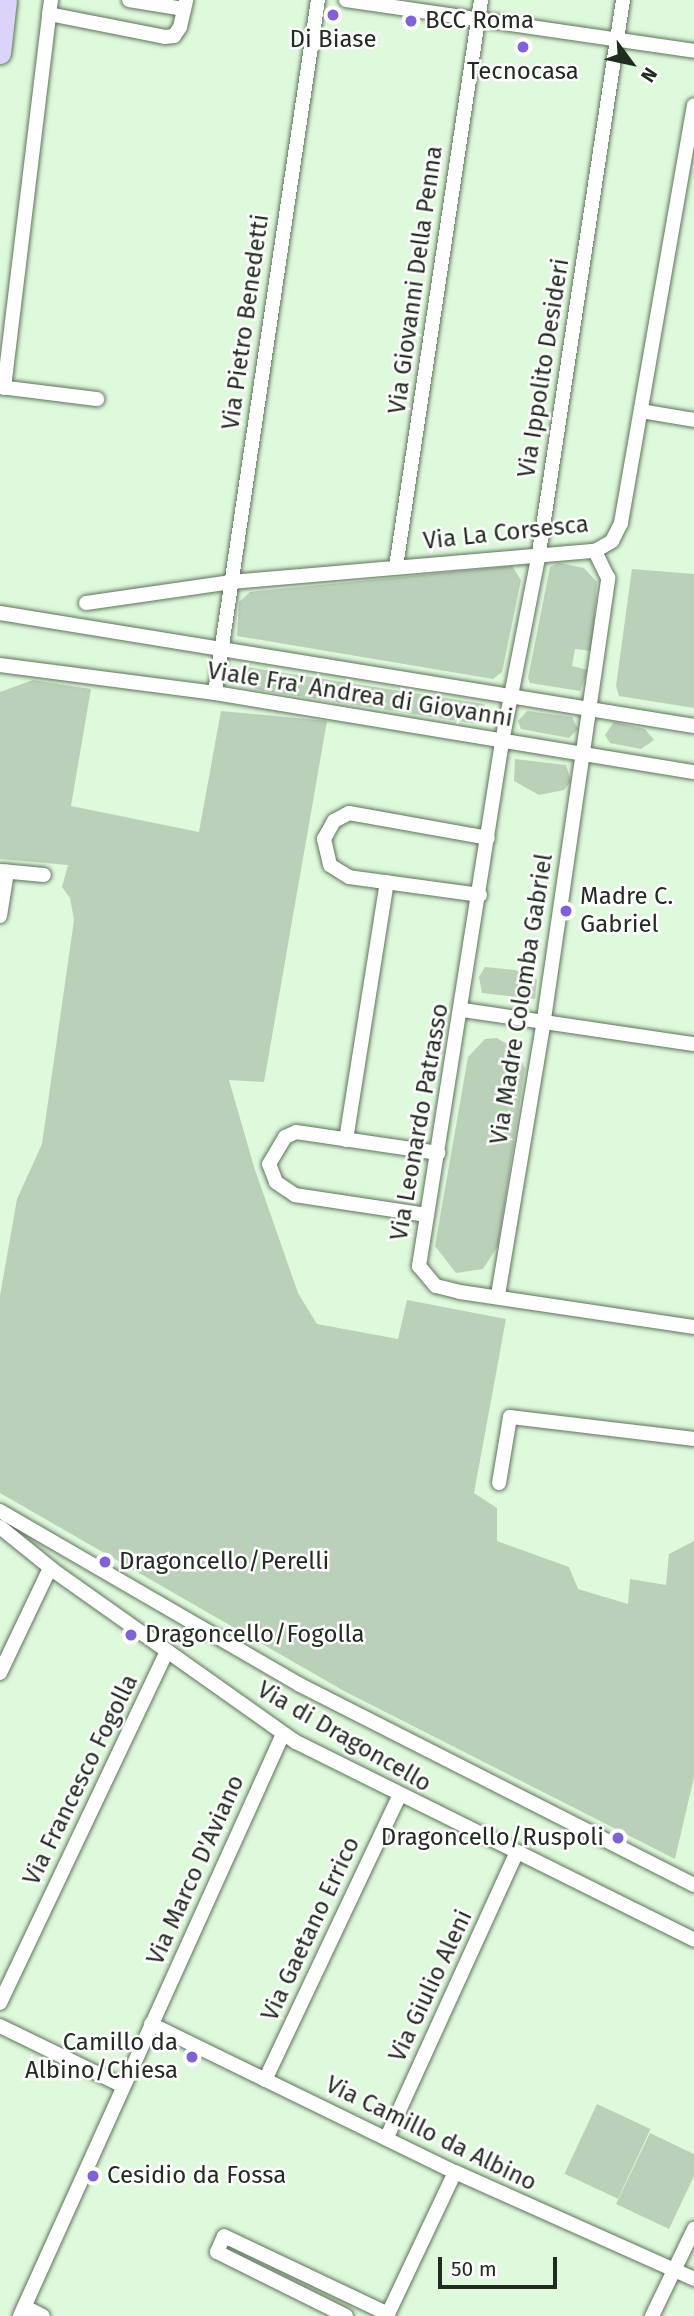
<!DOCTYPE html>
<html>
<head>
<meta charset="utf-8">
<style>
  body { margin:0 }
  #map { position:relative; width:694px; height:2316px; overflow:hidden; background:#dff9dc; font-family:"Fira Sans",sans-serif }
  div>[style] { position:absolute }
  .green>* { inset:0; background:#bbd0b8; transform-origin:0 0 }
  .roads { filter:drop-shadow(0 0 2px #5d745b) drop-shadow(0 0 2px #5d745b) }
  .street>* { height:14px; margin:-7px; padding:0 7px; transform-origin:7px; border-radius:7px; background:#fff }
  .secondary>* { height:21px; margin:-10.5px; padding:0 10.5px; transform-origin:10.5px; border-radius:10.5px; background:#dcd4f8 }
  .dots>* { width:19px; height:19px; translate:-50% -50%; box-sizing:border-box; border:4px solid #fff; border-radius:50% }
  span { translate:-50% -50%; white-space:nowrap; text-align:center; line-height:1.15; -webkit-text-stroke:5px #fff; paint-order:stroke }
  .poi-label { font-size:24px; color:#212b20 }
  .left { translate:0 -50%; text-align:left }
  .right { translate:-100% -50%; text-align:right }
  .street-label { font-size:24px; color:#212b20 }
  .north { position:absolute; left:596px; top:28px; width:70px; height:70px; -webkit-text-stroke:5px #fff; paint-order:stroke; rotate:123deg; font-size:19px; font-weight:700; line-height:28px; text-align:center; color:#212b20 }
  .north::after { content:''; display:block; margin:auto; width:24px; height:32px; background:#212b20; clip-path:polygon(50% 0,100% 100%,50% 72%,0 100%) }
  .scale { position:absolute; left:438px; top:2257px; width:119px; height:32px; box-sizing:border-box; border:4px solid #212b20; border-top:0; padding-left:9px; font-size:21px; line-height:24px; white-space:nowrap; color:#212b20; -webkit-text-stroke:5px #fff; paint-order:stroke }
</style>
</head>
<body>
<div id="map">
  <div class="green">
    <div style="clip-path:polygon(559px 563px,584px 568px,597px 582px,592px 651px,575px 649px,572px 666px,588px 670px,580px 691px,530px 683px,528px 678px,550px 567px)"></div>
    <div style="clip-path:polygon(512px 566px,521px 580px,502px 672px,493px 679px,237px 636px,239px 602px,250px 592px)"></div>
    <div style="clip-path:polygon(632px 569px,694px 574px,694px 708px,619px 696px,616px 686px)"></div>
    <div style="clip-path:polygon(246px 667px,484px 704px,490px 719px,477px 724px,259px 690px,240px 682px,237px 674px)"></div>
    <div style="clip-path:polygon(33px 680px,91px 689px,71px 806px,199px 832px,221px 711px,327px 721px,264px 1082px,229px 1080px,254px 1167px,298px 1293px,317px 1324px,398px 1339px,407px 1300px,506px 1319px,474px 1493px,497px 1508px,497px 1541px,569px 1567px,578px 1589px,628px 1604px,630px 1579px,666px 1585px,669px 1554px,694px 1541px,694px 1777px,675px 1859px,344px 1691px,0 1493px,0 1296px,17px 1199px,42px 1144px,74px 920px,70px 898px,62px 887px,68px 865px,0 859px,0 692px)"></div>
    <div style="clip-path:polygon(527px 711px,572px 717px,578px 729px,569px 738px,521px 729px,518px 721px)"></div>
    <div style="clip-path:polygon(614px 722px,645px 729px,654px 740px,641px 749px,610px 743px,605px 735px)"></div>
    <div style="clip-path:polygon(515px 759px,566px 765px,571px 781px,564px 790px,539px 795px,514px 781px)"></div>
    <div style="clip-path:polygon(485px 967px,515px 970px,537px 979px,535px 999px,482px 993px,479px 977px)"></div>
    <div style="clip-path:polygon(497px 1038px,518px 1051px,525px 1069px,498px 1246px,483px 1269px,456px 1273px,435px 1246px,468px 1057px,485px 1039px)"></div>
    <div style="left:597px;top:2104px;width:59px;height:77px;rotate:25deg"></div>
    <div style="clip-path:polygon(650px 2133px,694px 2154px,694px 2176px,669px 2229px,616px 2204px)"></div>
  </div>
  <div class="roads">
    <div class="street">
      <div style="left:51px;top:0;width:14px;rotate:98deg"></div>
      <div style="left:49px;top:14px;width:118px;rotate:11.2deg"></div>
      <div style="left:165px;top:37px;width:9px;rotate:-6deg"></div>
      <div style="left:174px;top:36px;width:11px;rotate:-56deg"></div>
      <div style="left:180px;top:27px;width:28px;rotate:-77deg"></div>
      <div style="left:129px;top:0;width:56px;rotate:9.3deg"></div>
      <div style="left:346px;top:0;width:352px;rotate:8.3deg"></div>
      <div style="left:623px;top:0;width:559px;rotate:98.64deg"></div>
      <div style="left:539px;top:553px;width:193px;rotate:101.1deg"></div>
      <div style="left:502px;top:742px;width:531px;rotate:99deg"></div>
      <div style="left:419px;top:1266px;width:26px;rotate:50deg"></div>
      <div style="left:436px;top:1286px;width:25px;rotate:14deg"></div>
      <div style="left:460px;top:1292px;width:237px;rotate:8.5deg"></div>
      <div style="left:0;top:387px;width:98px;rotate:7.1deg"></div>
      <div style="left:4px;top:388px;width:377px;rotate:-83.1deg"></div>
      <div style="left:641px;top:411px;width:54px;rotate:9.6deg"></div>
      <div style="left:396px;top:567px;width:573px;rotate:-81.47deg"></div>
      <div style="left:86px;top:603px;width:147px;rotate:-8.2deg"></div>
      <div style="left:231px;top:582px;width:365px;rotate:-4.9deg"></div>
      <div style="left:595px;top:551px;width:20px;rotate:-30deg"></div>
      <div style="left:612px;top:541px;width:20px;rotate:-63deg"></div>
      <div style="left:621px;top:523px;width:424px;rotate:-80.1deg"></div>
      <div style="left:0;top:613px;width:703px;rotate:9.25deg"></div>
      <div style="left:0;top:665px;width:217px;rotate:7.4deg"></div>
      <div style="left:215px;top:693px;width:485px;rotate:9.4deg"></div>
      <div style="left:215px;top:693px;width:701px;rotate:-81.55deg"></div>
      <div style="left:1px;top:871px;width:43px;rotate:5.3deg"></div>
      <div style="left:480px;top:895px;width:132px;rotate:-172.2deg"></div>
      <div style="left:349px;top:877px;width:22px;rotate:-148deg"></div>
      <div style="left:330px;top:865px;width:27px;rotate:-103deg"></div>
      <div style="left:324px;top:839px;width:21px;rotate:-61deg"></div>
      <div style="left:334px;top:821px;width:17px;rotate:-28deg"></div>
      <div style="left:349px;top:813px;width:141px;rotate:10.2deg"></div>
      <div style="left:0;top:916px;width:45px;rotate:-81deg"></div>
      <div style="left:463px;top:1010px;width:233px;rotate:8.4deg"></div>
      <div style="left:346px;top:1140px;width:261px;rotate:-81deg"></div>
      <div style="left:427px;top:1215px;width:134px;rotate:-171.4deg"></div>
      <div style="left:295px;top:1195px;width:23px;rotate:-146deg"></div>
      <div style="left:276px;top:1182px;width:19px;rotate:-111deg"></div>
      <div style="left:269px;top:1164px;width:31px;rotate:-59deg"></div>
      <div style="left:285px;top:1137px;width:12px;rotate:-24deg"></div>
      <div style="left:296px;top:1132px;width:144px;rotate:8.4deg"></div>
      <div style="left:498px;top:1295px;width:280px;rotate:-80.5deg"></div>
      <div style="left:544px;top:1019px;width:446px;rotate:-81.7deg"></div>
      <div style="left:608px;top:578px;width:30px;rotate:-116deg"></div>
      <div style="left:499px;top:1483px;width:67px;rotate:-80.5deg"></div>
      <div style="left:510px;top:1417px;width:185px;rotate:6.8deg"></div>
      <div style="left:0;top:1511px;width:347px;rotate:30.1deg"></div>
      <div style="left:300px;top:1685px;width:442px;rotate:26.9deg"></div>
      <div style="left:0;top:1527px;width:73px;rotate:38.9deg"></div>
      <div style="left:57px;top:1573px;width:293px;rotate:35.3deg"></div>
      <div style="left:296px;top:1742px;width:445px;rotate:26.4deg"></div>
      <div style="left:0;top:1673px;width:116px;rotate:-64.5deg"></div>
      <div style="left:0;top:2003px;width:389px;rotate:-64.6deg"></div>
      <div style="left:151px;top:2024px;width:338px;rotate:26deg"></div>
      <div style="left:455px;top:2172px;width:262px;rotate:24.1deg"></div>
      <div style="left:0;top:2026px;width:137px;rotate:26deg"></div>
      <div style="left:265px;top:2080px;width:313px;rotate:-64.7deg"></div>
      <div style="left:387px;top:2137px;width:311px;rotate:-65.5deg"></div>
      <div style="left:25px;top:2307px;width:20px;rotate:27deg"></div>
      <div style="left:20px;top:2316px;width:639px;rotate:-65.68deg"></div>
      <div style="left:346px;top:2316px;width:144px;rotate:-153.6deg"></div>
      <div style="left:217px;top:2252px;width:17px;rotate:-66deg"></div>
      <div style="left:224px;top:2236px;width:182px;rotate:25.4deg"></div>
      <div style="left:387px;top:2316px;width:159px;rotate:-64.7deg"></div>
      <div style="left:652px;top:2316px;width:97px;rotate:-64.2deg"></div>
    </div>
    <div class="secondary">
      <div style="left:0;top:53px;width:53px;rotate:-83.5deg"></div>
    </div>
  </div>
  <div class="dots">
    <div style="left:333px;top:15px;background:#8061dc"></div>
    <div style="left:411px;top:21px;background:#8061dc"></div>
    <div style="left:523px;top:47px;background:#8061dc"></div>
    <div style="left:566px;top:911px;background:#8061dc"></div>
    <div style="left:105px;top:1562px;background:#8061dc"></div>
    <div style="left:131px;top:1635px;background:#8061dc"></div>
    <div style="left:618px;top:1838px;background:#8061dc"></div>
    <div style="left:192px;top:2057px;background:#8061dc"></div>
    <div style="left:93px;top:2176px;background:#8061dc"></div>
  </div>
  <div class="poi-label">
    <span class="left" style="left:425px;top:21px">BCC Roma</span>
    <span style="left:333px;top:40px">Di Biase</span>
    <span style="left:523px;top:72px">Tecnocasa</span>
    <span class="left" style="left:580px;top:911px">Madre C.<br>Gabriel</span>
    <span class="left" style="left:119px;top:1562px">Dragoncello/Perelli</span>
    <span class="left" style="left:145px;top:1635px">Dragoncello/Fogolla</span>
    <span class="right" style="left:604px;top:1838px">Dragoncello/Ruspoli</span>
    <span class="right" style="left:178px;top:2057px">Camillo da<br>Albino/Chiesa</span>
    <span class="left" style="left:107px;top:2176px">Cesidio da Fossa</span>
  </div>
  <div class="street-label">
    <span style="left:416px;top:280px;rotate:-82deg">Via Giovanni Della Penna</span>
    <span style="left:246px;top:322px;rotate:-82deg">Via Pietro Benedetti</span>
    <span style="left:544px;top:368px;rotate:-81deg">Via Ippolito Desideri</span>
    <span style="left:506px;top:533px;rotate:-6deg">Via La Corsesca</span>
    <span style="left:360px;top:695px;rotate:9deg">Viale Fra' Andrea di Giovanni</span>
    <span style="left:522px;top:999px;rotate:-81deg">Via Madre Colomba Gabriel</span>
    <span style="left:420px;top:1122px;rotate:-80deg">Via Leonardo Patrasso</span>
    <span style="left:344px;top:1737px;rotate:30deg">Via di Dragoncello</span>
    <span style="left:81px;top:1780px;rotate:-64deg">Via Francesco Fogolla</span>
    <span style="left:196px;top:1870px;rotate:-66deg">Via Marco D'Aviano</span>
    <span style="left:311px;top:1929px;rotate:-65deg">Via Gaetano Errico</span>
    <span style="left:431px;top:1986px;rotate:-65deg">Via Giulio Aleni</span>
    <span style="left:431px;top:2134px;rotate:26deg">Via Camillo da Albino</span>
  </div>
  <div class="north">N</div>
  <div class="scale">50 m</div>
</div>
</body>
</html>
